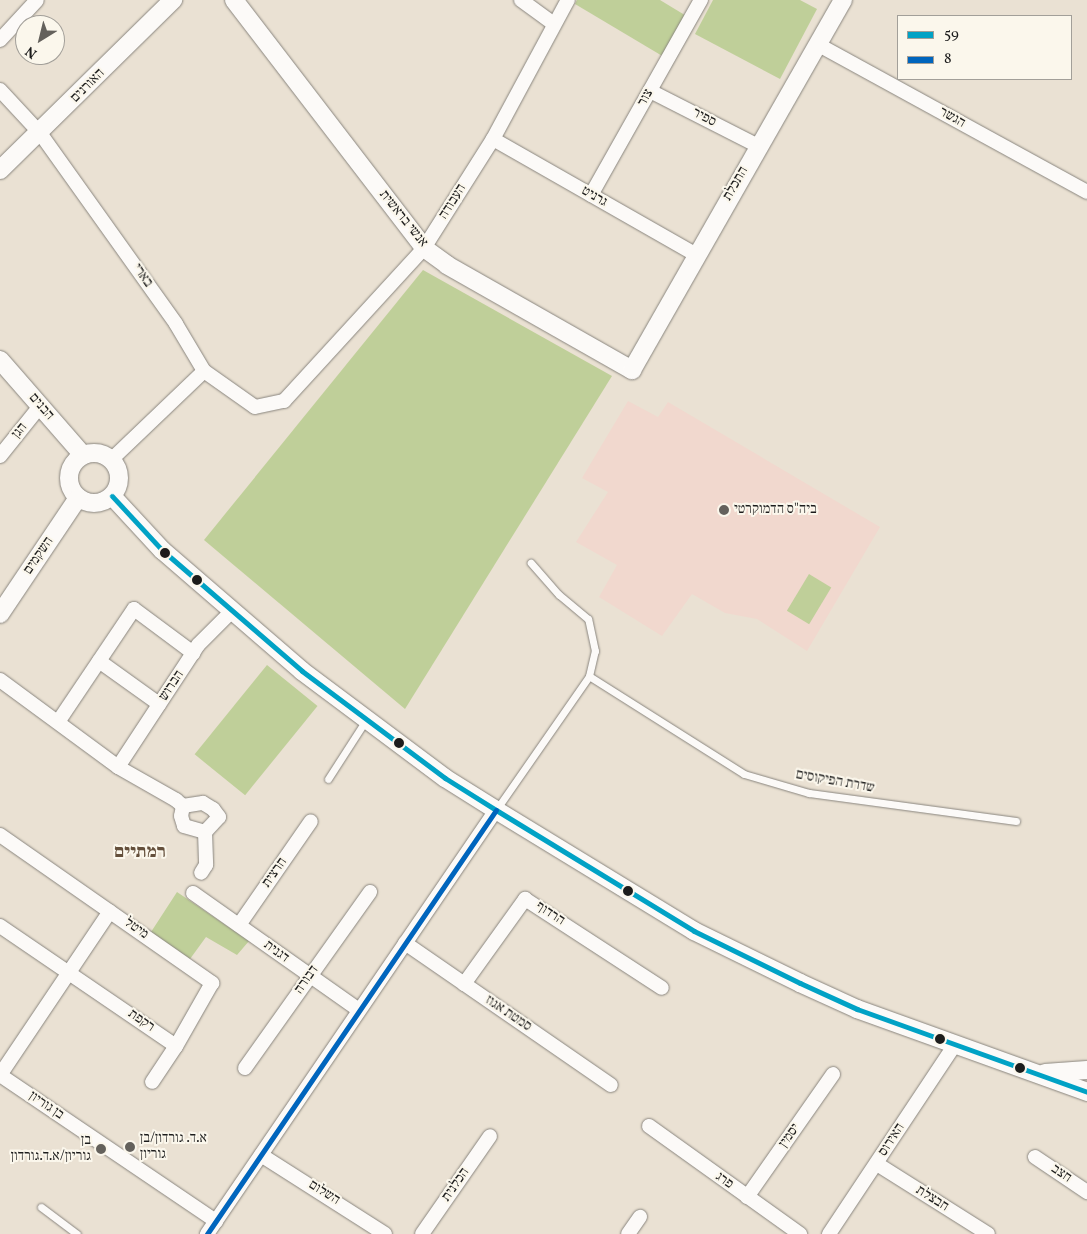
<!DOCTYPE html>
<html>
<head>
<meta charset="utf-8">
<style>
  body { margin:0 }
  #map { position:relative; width:1087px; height:1234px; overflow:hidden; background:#eae1d3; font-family:Vollkorn,"Frank Ruhl Libre",serif }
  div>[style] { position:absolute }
  .built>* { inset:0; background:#f1d8ce }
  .green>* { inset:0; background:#bfcf99; transform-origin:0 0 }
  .roads { filter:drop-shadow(0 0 1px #89857e) drop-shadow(0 0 1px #89857e) }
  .service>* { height:7px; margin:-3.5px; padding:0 3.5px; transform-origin:3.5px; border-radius:3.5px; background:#fcfaf8 }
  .minor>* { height:14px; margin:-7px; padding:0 7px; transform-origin:7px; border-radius:7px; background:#fcfaf8 }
  .tertiary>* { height:18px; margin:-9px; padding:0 9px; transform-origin:9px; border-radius:9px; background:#fcfaf8 }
  .tertiary>.ring { margin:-9px; padding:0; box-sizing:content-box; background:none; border:18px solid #fcfaf8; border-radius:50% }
  .bus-1>* { height:5px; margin:-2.5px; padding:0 2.5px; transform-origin:2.5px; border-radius:2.5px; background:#01a2c5 }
  .bus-2>* { height:5px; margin:-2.5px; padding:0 2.5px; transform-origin:2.5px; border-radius:2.5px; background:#0065bd }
  .dots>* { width:14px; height:14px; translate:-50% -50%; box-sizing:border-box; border:2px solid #fbf7ec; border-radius:50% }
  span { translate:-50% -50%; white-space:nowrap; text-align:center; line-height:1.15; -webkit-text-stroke:4px #fbf7ec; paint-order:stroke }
  .street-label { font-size:14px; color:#1c1c1c }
  .poi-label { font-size:14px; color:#1c1c1c }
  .left { translate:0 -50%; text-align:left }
  .right { translate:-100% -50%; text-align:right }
  .district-label { font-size:19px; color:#644f3b; font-weight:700 }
  .legend { position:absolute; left:897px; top:15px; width:175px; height:65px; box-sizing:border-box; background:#fbf7ec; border:1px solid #a29f99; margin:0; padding:6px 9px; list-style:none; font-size:15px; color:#1c1c1c }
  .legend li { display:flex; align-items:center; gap:10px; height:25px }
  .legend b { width:25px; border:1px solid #a29f99 }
  .north { position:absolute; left:15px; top:15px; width:50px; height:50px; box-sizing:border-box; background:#fbf7ec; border:1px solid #a29f99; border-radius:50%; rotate:216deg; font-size:14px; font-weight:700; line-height:20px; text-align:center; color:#1c1c1c }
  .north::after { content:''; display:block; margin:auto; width:18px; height:22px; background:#64615c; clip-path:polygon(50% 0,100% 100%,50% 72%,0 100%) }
</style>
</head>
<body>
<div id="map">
  <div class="built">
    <div style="clip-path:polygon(628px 401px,658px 417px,668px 402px,880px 527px,807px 651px,757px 619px,725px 613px,692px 594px,662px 636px,599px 597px,617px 565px,576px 542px,608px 492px,582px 478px)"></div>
  </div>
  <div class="green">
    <div style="clip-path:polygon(577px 0,660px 0,688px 17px,664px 57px,575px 4px)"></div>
    <div style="clip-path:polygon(713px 0,800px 0,817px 9px,780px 79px,695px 34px)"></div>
    <div style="clip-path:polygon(423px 270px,612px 376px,405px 709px,204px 540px)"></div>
    <div style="left:809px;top:574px;width:26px;height:43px;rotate:31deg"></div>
    <div style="left:267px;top:665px;width:65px;height:115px;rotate:39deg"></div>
    <div style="clip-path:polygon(177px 892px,249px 941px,237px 955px,206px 937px,190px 959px,151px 932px)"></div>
  </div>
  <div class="roads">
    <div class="service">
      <div style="left:589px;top:676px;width:183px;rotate:32.3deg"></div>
      <div style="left:744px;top:774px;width:68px;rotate:16.3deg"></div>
      <div style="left:809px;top:793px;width:209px;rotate:7.7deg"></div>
      <div style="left:328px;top:779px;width:70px;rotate:-57.2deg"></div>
      <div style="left:496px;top:810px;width:163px;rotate:-55.2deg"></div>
      <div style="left:589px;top:676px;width:26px;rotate:-77deg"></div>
      <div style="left:595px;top:651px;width:33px;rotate:-102deg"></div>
      <div style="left:588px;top:619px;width:38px;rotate:-140deg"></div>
      <div style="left:559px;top:595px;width:43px;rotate:-131.2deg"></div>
      <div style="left:41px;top:1207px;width:45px;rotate:36.9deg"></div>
    </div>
    <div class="minor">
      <div style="left:521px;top:0;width:39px;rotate:36deg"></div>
      <div style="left:0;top:40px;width:54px;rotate:-47.2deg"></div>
      <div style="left:817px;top:44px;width:308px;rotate:28.7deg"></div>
      <div style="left:0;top:90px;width:59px;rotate:47.1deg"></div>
      <div style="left:40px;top:133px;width:234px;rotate:54.5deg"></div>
      <div style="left:176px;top:324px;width:55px;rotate:59.2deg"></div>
      <div style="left:204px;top:371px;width:62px;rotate:35.2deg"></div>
      <div style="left:255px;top:407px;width:30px;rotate:-12deg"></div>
      <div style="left:284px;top:401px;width:207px;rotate:-47.5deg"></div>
      <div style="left:424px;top:248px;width:129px;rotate:-57.7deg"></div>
      <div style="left:493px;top:139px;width:158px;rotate:-61.7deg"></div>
      <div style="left:650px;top:91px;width:121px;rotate:27deg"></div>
      <div style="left:493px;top:139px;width:232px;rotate:29.7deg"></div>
      <div style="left:591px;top:195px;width:224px;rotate:-60.6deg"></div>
      <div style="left:0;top:456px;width:64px;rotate:-51.3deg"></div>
      <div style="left:112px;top:459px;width:127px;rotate:-43.7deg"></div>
      <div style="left:99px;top:661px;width:74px;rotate:35.6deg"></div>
      <div style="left:0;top:680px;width:147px;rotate:36.4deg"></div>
      <div style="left:118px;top:767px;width:146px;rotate:-56.7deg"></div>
      <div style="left:198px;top:645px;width:49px;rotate:-45deg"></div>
      <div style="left:58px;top:722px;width:136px;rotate:-56.1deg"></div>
      <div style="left:134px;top:609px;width:74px;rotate:36.7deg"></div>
      <div style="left:118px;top:767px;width:67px;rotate:29.6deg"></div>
      <div style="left:176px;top:800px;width:9px;rotate:41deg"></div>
      <div style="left:183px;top:806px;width:10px;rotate:101deg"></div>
      <div style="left:181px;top:816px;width:10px;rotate:73deg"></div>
      <div style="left:184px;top:826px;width:22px;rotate:16deg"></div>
      <div style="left:205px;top:832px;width:33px;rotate:88deg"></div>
      <div style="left:206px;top:865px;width:9px;rotate:122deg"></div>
      <div style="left:183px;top:806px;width:20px;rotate:-9deg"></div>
      <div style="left:203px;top:803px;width:12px;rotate:31deg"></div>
      <div style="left:213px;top:809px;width:10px;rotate:53deg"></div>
      <div style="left:219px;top:817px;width:21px;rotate:133deg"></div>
      <div style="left:0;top:835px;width:259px;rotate:34.9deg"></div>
      <div style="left:212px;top:983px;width:73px;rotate:119.7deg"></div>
      <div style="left:193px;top:893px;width:203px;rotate:35.2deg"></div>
      <div style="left:239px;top:925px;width:126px;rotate:-55.3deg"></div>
      <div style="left:0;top:926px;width:213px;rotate:34.3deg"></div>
      <div style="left:176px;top:1046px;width:43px;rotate:123.7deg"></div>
      <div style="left:405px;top:943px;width:250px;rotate:34.6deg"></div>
      <div style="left:464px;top:984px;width:105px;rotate:-54.3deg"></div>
      <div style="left:525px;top:899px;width:163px;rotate:33deg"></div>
      <div style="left:245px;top:1068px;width:216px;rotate:-54.6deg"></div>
      <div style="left:0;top:1075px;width:261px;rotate:34.1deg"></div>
      <div style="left:0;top:1075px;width:197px;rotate:-56.1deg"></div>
      <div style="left:649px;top:1126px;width:186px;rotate:35.6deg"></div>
      <div style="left:261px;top:1155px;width:147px;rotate:32.5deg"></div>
      <div style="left:1035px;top:1157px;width:63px;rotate:33.9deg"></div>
      <div style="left:877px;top:1164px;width:131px;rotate:32.2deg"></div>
      <div style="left:747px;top:1197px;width:150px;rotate:-55deg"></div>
      <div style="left:207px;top:1234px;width:513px;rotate:-55.72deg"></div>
      <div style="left:422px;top:1234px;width:119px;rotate:-55.2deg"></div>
      <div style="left:628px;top:1234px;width:21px;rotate:-55deg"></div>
      <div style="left:829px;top:1234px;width:226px;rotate:-56.4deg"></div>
    </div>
    <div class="tertiary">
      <div style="left:234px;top:0;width:312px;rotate:52.5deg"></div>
      <div style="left:424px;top:248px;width:29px;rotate:36deg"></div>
      <div style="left:447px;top:265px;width:213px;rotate:29.6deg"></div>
      <div style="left:632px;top:370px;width:426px;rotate:-60.3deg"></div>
      <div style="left:0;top:170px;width:243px;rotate:-44.5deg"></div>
      <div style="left:0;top:360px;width:126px;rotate:48.9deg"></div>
      <div class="ring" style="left:69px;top:453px;width:32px;height:32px"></div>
      <div style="left:112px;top:496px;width:74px;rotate:47.2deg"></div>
      <div style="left:162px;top:550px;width:185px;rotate:40.8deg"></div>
      <div style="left:302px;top:671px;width:179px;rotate:36.8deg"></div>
      <div style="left:445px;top:778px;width:60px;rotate:32.1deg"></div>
      <div style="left:496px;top:810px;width:232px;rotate:31.4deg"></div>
      <div style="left:694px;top:931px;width:118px;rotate:26.1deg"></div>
      <div style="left:800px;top:983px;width:63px;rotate:24.5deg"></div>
      <div style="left:857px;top:1009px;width:245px;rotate:19.8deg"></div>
      <div style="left:0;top:614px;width:140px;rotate:-56.1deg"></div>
      <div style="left:1045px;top:1073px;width:42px;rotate:-4.1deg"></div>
    </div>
  </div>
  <div class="bus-1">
    <div style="left:112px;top:496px;width:74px;rotate:47.2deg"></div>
    <div style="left:162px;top:550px;width:185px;rotate:40.8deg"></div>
    <div style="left:302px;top:671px;width:179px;rotate:36.8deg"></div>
    <div style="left:445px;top:778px;width:60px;rotate:32.1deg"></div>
    <div style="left:496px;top:810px;width:232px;rotate:31.4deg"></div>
    <div style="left:694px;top:931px;width:118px;rotate:26.1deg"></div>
    <div style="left:800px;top:983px;width:63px;rotate:24.5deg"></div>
    <div style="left:857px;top:1009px;width:245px;rotate:19.8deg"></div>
  </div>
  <div class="bus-2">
    <div style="left:207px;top:1234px;width:513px;rotate:-55.72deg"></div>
  </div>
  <div class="dots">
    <div style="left:724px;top:510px;background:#64615c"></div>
    <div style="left:165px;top:553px;background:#1c1c1c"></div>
    <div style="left:197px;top:580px;background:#1c1c1c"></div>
    <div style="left:399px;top:743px;background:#1c1c1c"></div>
    <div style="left:628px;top:891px;background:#1c1c1c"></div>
    <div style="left:940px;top:1039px;background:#1c1c1c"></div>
    <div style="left:1020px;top:1068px;background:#1c1c1c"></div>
    <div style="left:130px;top:1147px;background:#64615c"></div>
    <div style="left:101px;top:1149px;background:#64615c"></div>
  </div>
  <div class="street-label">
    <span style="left:88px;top:86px;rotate:-45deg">האורנים</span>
    <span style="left:646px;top:98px;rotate:-61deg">צור</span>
    <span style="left:704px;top:118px;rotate:27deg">ספיר</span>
    <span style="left:952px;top:118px;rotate:29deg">הגשר</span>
    <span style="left:736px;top:184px;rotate:-60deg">התכלת</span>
    <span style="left:594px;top:197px;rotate:30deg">גרניט</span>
    <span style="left:453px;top:202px;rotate:-58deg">העבודה</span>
    <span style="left:403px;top:219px;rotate:51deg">אנשי בראשית</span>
    <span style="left:142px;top:276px;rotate:55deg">בארי</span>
    <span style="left:41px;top:407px;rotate:49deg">הבנים</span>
    <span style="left:20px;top:431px;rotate:-51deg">הגן</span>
    <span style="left:39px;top:556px;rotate:-56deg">השקמים</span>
    <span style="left:172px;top:686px;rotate:-56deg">הברוש</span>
    <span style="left:835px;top:782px;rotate:10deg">שדרת הפיקוסים</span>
    <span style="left:275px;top:873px;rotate:-55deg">חרצית</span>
    <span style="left:550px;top:914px;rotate:33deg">הרדוף</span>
    <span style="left:136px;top:929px;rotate:35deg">מיטל</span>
    <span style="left:276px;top:952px;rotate:36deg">דגנית</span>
    <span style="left:307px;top:980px;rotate:-55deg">דבורה</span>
    <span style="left:508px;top:1014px;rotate:34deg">סמטת אגוז</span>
    <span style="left:141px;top:1021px;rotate:35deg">רקפת</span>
    <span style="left:46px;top:1106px;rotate:34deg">בן גוריון</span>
    <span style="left:790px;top:1136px;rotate:-55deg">יסמין</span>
    <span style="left:892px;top:1140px;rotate:-57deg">האירוס</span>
    <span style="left:1061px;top:1174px;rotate:34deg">חצב</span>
    <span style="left:724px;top:1181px;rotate:36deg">פרג</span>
    <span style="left:456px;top:1185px;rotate:-55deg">הכלנית</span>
    <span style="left:324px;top:1193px;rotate:32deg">השלום</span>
    <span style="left:932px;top:1199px;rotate:32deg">חבצלת</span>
  </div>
  <div class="poi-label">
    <span class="left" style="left:734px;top:510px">ביה"ס הדמוקרטי</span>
    <span class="left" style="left:140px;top:1147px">א.ד. גורדון/בן<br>גוריון</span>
    <span class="right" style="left:91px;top:1149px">בן<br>גוריון/א.ד.גורדון</span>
  </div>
  <div class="district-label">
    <span style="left:140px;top:853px">רמתיים</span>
  </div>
  <ul class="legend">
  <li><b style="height:6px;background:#01a2c5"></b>59</li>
  <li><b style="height:6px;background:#0065bd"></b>8</li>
  </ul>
  <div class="north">N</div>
</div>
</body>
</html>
